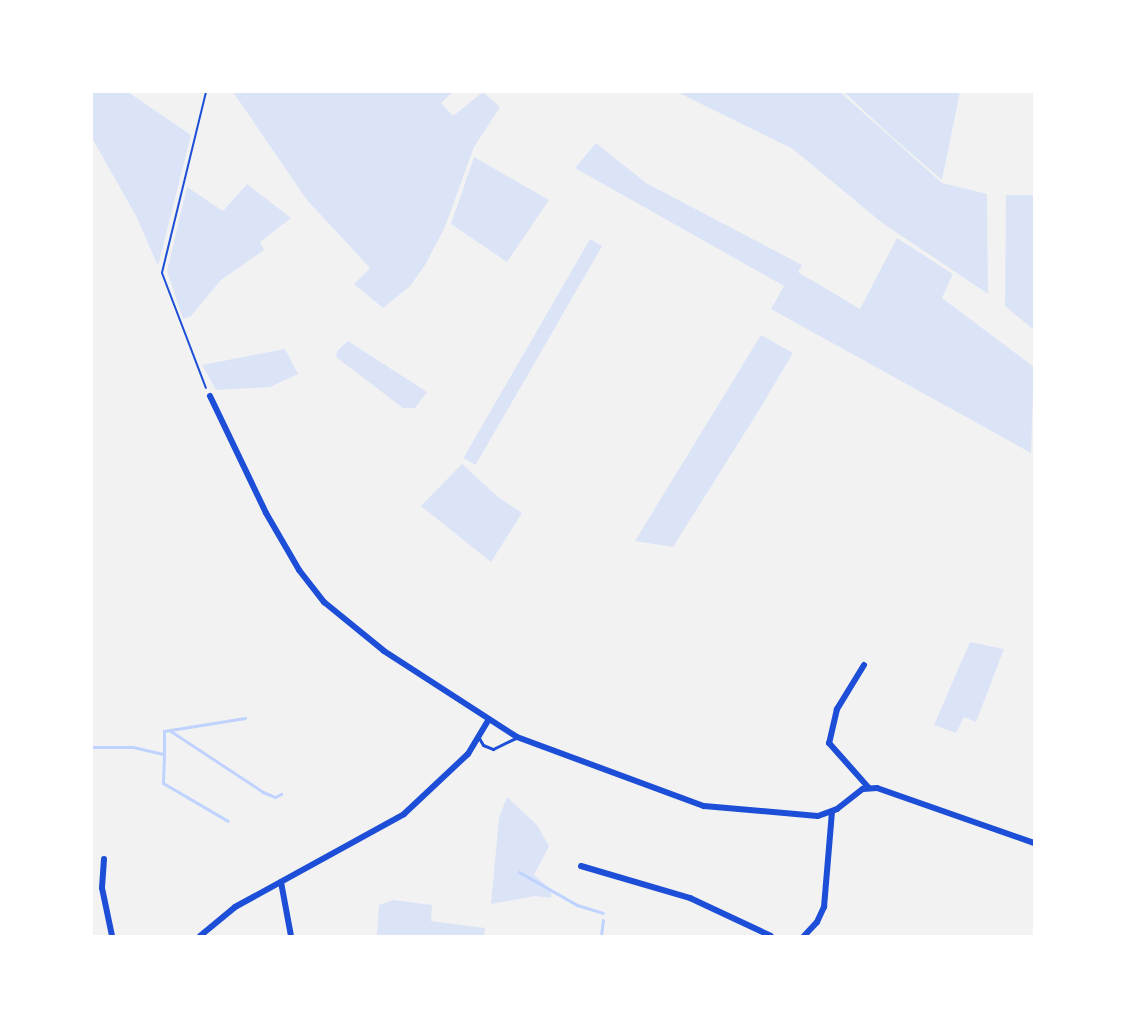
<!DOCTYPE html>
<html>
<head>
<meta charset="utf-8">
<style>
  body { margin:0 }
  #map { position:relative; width:1126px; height:1028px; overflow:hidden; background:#f2f2f2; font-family:Commissioner,sans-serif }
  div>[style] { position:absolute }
  .green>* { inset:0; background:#dbe4f7; transform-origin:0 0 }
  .stream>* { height:3px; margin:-1.5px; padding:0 1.5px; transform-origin:1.5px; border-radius:1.5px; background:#bfd3fe }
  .path>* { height:2px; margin:-1px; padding:0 1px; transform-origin:1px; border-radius:1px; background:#1d4ed8 }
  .service>* { height:3px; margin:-1.5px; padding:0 1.5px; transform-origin:1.5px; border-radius:1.5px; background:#1d4ed8 }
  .minor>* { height:6px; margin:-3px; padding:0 3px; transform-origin:3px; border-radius:3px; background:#1d4ed8 }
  span { translate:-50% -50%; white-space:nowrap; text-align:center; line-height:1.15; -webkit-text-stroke:5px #fff; paint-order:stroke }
  .frame { position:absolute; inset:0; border:93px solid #fff; pointer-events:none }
</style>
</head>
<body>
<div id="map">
  <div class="green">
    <div style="clip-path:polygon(92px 92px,128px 92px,191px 135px,158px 266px,136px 216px,92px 138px)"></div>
    <div style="clip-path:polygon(233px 92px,453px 92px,441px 103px,453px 116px,483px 92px,500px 107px,474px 147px,445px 227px,425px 265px,410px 286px,383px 308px,354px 284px,370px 268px,307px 200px)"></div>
    <div style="clip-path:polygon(677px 92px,840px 92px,942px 183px,987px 194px,988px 294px,881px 222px,793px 149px)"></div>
    <div style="clip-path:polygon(844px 92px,960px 92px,942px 180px,890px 135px)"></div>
    <div style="clip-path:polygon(596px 143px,646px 183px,802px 265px,798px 272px,860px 309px,897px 238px,953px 274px,942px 298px,1034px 367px,1031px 453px,771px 309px,784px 286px,575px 168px)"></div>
    <div style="clip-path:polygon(474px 157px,549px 200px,507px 262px,451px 224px)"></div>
    <div style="clip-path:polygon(247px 184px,291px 218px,260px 242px,264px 250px,221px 280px,191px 316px,183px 319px,167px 271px,187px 187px,223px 211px)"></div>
    <div style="clip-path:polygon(1006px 195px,1034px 195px,1034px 330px,1005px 306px)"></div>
    <div style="left:590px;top:239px;width:14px;height:253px;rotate:30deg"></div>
    <div style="clip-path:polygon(761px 335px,793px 353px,761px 407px,673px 547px,635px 541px)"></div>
    <div style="clip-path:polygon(348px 341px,427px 392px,415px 408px,403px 408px,336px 357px,337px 351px)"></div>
    <div style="clip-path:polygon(285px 349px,298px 374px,270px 387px,216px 390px,202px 365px)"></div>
    <div style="clip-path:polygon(462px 464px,498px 497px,522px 513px,491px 562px,421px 506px)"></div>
    <div style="clip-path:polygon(970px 642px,1004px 649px,976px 722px,964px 717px,956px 733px,934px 725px)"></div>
    <div style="clip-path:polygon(507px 797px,537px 825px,549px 846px,534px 875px,552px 890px,551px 898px,535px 896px,491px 904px,499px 818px)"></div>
    <div style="clip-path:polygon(393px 900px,432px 905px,431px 921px,485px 928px,484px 936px,377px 936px,379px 905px)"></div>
  </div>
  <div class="stream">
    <div style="left:169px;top:730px;width:113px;rotate:33.4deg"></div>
    <div style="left:263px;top:792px;width:13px;rotate:23deg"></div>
    <div style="left:275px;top:797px;width:7px;rotate:-27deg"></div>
    <div style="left:92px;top:747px;width:41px"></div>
    <div style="left:133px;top:747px;width:32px;rotate:13deg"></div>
    <div style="left:164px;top:754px;width:23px;rotate:-90deg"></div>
    <div style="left:164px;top:731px;width:82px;rotate:-9.1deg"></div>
    <div style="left:164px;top:754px;width:29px;rotate:92deg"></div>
    <div style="left:163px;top:783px;width:75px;rotate:30.3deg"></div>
    <div style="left:519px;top:872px;width:67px;rotate:29.6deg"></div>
    <div style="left:577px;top:905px;width:27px;rotate:17deg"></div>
    <div style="left:601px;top:936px;width:16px;rotate:-83deg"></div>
  </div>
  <div class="path">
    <div style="left:206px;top:92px;width:186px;rotate:103.7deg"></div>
    <div style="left:162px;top:273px;width:123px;rotate:69.1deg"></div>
  </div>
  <div class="service">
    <div style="left:479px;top:738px;width:8px;rotate:60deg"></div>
    <div style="left:483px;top:745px;width:11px;rotate:22deg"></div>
    <div style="left:493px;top:749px;width:25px;rotate:-26deg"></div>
  </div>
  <div class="minor">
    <div style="left:210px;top:396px;width:130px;rotate:64.4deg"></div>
    <div style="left:266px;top:513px;width:66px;rotate:59.9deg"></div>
    <div style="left:299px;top:570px;width:41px;rotate:52deg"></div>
    <div style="left:324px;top:602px;width:77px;rotate:39.2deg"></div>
    <div style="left:384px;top:651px;width:158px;rotate:32.9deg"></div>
    <div style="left:517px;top:737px;width:199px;rotate:20.3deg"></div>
    <div style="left:704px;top:806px;width:114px;rotate:5deg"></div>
    <div style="left:818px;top:816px;width:20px;rotate:-20deg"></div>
    <div style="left:837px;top:809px;width:33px;rotate:-38deg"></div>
    <div style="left:863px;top:789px;width:14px;rotate:-4deg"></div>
    <div style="left:877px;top:788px;width:166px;rotate:19.3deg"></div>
    <div style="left:864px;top:665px;width:52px;rotate:121.5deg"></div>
    <div style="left:837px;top:709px;width:35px;rotate:103deg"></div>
    <div style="left:829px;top:743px;width:60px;rotate:48.4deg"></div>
    <div style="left:104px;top:859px;width:29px;rotate:94deg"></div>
    <div style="left:102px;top:888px;width:49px;rotate:78.2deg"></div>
    <div style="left:581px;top:866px;width:114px;rotate:16.4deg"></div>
    <div style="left:690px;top:898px;width:89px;rotate:25.1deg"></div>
    <div style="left:281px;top:882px;width:55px;rotate:79.5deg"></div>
    <div style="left:200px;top:936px;width:45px;rotate:-39.6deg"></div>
    <div style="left:235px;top:907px;width:193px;rotate:-28.8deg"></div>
    <div style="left:404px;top:814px;width:88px;rotate:-43.2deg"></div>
    <div style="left:468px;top:754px;width:39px;rotate:-59deg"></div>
    <div style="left:804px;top:936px;width:19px;rotate:-47deg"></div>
    <div style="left:817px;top:922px;width:17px;rotate:-65deg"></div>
    <div style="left:824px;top:907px;width:95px;rotate:-85.2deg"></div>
  </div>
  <div class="frame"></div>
</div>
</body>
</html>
